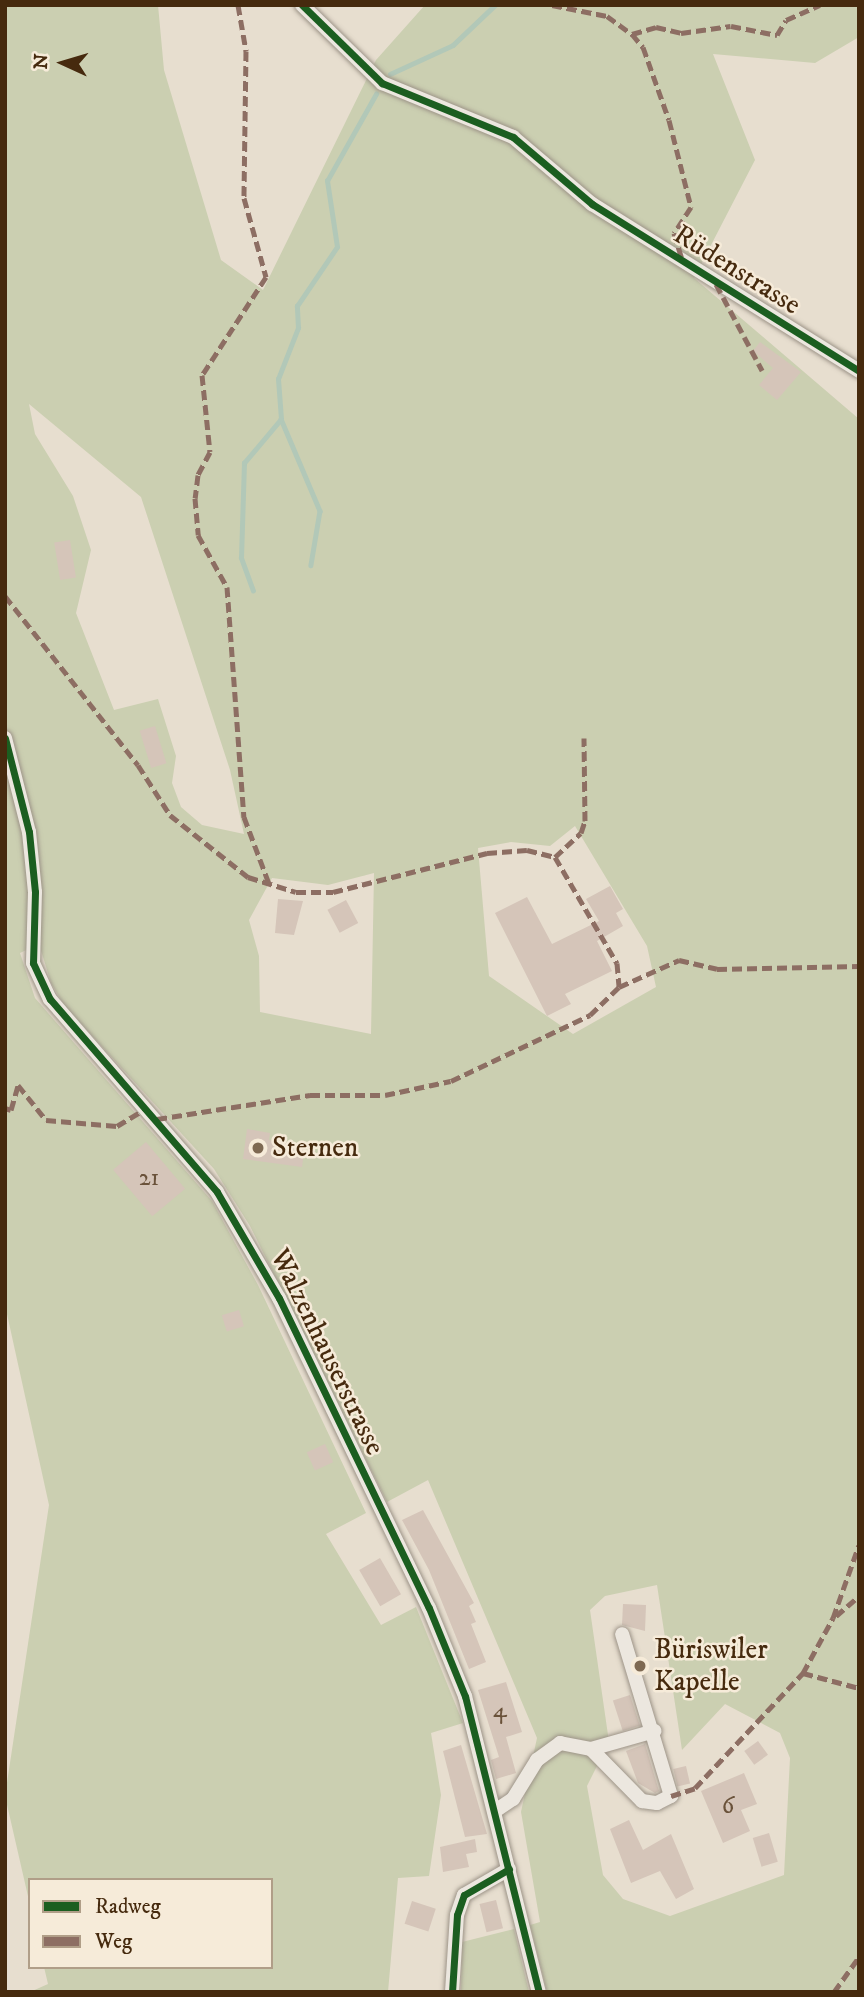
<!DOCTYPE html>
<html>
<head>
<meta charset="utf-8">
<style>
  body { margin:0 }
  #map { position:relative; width:864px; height:1997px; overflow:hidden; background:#e7decf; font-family:"IM FELL DW Pica",serif }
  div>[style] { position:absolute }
  .green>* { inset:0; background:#cbcfb1 }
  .stream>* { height:4.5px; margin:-2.25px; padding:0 2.25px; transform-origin:2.25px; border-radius:2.25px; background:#b2c8b8 }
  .building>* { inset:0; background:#d5c5b9; transform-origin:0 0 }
  .roads { filter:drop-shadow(0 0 2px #9d9488) drop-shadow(0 0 2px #9d9488) }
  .minor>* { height:14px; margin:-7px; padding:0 7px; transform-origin:7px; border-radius:7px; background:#ece7df }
  .quiet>* { height:5px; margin-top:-2.5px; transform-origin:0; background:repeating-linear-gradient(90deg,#8d6e63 0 10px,transparent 0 15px) }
  .cycleway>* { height:7px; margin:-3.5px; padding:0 3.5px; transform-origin:3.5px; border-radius:3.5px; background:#1b5e20 }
  .dots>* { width:19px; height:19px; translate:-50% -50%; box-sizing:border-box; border:4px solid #f6ebd9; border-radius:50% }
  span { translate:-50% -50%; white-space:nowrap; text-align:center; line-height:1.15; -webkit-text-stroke:5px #f6ebd9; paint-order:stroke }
  .number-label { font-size:24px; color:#6a523a }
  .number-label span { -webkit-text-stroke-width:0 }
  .street-label { font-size:28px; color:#462a0e }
  .poi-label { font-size:28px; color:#462a0e }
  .left { translate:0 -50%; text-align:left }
  .frame { position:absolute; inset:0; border:7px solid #462a0e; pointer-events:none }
  .legend { position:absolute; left:28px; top:1878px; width:245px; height:91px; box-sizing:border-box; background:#f6ebd9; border:2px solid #b09e88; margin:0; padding:9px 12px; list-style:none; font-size:21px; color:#462a0e }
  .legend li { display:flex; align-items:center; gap:14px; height:35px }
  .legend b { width:35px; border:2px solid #b09e88 }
  .north { position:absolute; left:28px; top:28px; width:70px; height:70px; -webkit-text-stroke:5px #f6ebd9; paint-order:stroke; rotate:274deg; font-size:19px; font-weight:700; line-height:28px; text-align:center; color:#462a0e }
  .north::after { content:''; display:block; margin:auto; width:24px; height:32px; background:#462a0e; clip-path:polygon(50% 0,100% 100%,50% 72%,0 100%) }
</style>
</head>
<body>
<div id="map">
  <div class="green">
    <div style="clip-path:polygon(evenodd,5px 5px,158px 5px,164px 70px,221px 260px,263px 290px,376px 60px,425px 5px,859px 5px,859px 37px,815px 63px,713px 54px,755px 160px,694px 278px,859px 419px,859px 1992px,547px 1992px,530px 1925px,540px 1922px,521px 1812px,537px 1738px,428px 1480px,387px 1502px,250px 1226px,214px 1169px,64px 1005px,51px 983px,39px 944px,20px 953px,35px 998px,212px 1201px,258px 1285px,366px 1513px,326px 1534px,381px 1625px,416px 1607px,463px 1723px,431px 1733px,441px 1795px,429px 1876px,398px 1878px,388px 1992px,30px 1992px,48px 1984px,44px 1967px,271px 1967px,271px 1880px,30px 1880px,30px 1905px,5px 1796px,49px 1505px,5px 1305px,5px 5px,29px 404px,141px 497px,230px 770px,244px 834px,202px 825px,181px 807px,172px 783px,176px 756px,158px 699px,114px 710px,76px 613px,91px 550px,73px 496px,35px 434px,29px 404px,5px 5px,575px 826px,647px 946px,656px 987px,573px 1034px,489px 976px,478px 848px,511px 842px,550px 846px,575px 826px,5px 5px,374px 873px,371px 1034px,260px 1012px,259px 956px,249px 920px,272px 878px,328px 885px,374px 873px,5px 5px,657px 1585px,682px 1750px,725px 1704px,780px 1733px,790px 1758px,784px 1875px,670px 1916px,623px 1899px,603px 1875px,587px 1786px,609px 1742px,590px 1610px,605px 1596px,657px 1585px)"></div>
    <div style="clip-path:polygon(514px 1929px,529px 1992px,461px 1992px,462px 1942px)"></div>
  </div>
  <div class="stream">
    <div style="left:390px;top:74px;width:69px;rotate:-24.7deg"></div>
    <div style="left:453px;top:45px;width:58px;rotate:-43.6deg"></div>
    <div style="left:281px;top:419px;width:100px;rotate:67deg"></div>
    <div style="left:320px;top:511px;width:55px;rotate:99.5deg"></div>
    <div style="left:253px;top:591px;width:35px;rotate:-110deg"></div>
    <div style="left:241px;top:558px;width:95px;rotate:-88.2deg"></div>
    <div style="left:244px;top:463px;width:57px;rotate:-49.9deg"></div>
    <div style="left:281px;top:419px;width:40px;rotate:-94.3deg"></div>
    <div style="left:278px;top:379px;width:55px;rotate:-68.6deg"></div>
    <div style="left:298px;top:328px;width:22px;rotate:-93deg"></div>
    <div style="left:297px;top:306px;width:71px;rotate:-55.9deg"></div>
    <div style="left:337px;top:247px;width:67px;rotate:-98.6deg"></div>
    <div style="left:327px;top:181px;width:100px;rotate:-60.6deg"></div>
  </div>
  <div class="building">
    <div style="clip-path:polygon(760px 342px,801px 372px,777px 400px,759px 385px,773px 368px,753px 351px)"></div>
    <div style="left:70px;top:540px;width:38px;height:16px;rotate:81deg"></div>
    <div style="left:155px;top:726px;width:39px;height:16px;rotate:73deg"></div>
    <div style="clip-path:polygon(610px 886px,623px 909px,616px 913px,623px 926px,597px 941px,612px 971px,565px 994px,571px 1004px,547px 1016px,495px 913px,527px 897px,552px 944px,599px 921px,586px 899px)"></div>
    <div style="clip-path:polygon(278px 899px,303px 901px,294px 935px,275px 933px)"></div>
    <div style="left:346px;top:900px;width:26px;height:21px;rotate:62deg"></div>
    <div style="clip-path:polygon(247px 1129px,270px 1133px,269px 1140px,305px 1145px,302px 1167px,243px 1159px)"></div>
    <div style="left:146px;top:1142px;width:61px;height:43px;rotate:50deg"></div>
    <div style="left:239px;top:1310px;width:17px;height:18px;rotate:73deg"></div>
    <div style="left:325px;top:1444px;width:20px;height:20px;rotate:66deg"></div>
    <div style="clip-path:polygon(423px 1510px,474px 1603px,469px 1606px,476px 1622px,471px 1624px,486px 1662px,469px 1669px,429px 1570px,402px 1520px)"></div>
    <div style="left:380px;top:1558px;width:42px;height:24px;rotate:60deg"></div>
    <div style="clip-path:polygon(623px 1604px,646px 1605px,645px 1631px,622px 1625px)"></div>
    <div style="clip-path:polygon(506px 1682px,522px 1732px,506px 1737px,516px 1773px,496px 1779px,491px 1760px,499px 1757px,478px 1690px)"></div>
    <div style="left:630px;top:1695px;width:32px;height:18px;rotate:72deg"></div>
    <div style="left:758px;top:1741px;width:17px;height:17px;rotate:54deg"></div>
    <div style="clip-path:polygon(645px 1744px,659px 1791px,655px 1793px,638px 1783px,626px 1751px)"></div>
    <div style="clip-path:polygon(461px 1745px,487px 1834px,465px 1837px,443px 1751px)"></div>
    <div style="left:686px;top:1766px;width:18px;height:13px;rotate:77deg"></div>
    <div style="clip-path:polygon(744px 1773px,757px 1804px,741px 1810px,750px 1831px,723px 1843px,701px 1791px)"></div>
    <div style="clip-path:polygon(629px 1820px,643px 1850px,671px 1834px,694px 1889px,676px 1899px,660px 1871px,631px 1883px,610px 1829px)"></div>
    <div style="left:769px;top:1833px;width:30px;height:17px;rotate:73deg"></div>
    <div style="clip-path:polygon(475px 1839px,477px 1852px,466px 1854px,469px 1867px,443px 1872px,440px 1847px)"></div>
    <div style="left:496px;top:1900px;width:29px;height:17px;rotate:76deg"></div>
    <div style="left:412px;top:1901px;width:25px;height:24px;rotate:18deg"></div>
  </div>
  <div class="roads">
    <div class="minor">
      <div style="left:302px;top:5px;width:112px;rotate:44.3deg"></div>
      <div style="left:382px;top:83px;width:142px;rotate:22.4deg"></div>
      <div style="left:513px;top:137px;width:104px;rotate:40.3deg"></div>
      <div style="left:592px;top:204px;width:315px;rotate:32deg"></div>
      <div style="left:5px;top:738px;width:97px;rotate:75.7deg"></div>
      <div style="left:29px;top:832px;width:60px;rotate:84.3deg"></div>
      <div style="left:35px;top:892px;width:71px;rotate:91.6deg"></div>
      <div style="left:33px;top:963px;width:40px;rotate:65deg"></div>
      <div style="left:50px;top:999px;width:255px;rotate:49.1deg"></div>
      <div style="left:217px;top:1192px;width:123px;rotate:59.7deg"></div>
      <div style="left:279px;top:1298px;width:344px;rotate:64.2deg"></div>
      <div style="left:429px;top:1608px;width:95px;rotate:67.8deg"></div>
      <div style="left:465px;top:1696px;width:305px;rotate:76deg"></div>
      <div style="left:591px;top:1749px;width:66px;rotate:-15.9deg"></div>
      <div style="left:495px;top:1811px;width:22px;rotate:-34deg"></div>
      <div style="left:513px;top:1799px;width:46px;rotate:-58.4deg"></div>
      <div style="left:537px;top:1760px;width:29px;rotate:-36deg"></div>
      <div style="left:560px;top:1743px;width:32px;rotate:11deg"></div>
      <div style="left:591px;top:1749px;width:73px;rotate:45.6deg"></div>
      <div style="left:642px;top:1801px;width:15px;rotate:8deg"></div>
      <div style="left:657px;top:1803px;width:16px;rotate:-27deg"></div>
      <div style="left:671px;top:1796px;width:169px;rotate:-106.8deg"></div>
      <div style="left:452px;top:1992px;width:77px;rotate:-86.3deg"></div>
      <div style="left:457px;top:1915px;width:21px;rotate:-71deg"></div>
      <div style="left:464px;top:1895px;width:52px;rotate:-30deg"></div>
    </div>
  </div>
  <div class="quiet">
    <div style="left:238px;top:5px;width:47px;rotate:80.1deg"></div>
    <div style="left:246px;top:51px;width:147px;rotate:90.8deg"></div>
    <div style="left:244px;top:198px;width:82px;rotate:74.4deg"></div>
    <div style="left:266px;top:277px;width:117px;rotate:123.1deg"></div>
    <div style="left:202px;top:375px;width:77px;rotate:84.1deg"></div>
    <div style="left:210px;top:452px;width:26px;rotate:118deg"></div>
    <div style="left:198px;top:475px;width:23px;rotate:97deg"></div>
    <div style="left:195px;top:498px;width:37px;rotate:85deg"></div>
    <div style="left:198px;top:535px;width:60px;rotate:60.9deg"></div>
    <div style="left:227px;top:587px;width:231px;rotate:85.8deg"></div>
    <div style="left:244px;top:817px;width:74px;rotate:69.4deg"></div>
    <div style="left:552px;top:5px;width:56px;rotate:11.3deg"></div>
    <div style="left:607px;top:16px;width:31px;rotate:36deg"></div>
    <div style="left:632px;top:34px;width:25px;rotate:-16deg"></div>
    <div style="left:656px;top:27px;width:26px;rotate:13deg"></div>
    <div style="left:681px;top:33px;width:50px;rotate:-8deg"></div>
    <div style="left:731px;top:26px;width:47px;rotate:11.1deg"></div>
    <div style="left:777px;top:35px;width:17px;rotate:-59deg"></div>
    <div style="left:786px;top:20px;width:37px;rotate:-24deg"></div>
    <div style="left:632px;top:34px;width:17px;rotate:50deg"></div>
    <div style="left:643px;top:47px;width:77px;rotate:70.4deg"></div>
    <div style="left:669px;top:120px;width:90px;rotate:75.8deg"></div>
    <div style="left:691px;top:207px;width:31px;rotate:123deg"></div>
    <div style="left:674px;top:233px;width:28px;rotate:73deg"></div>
    <div style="left:858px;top:117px;width:1px"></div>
    <div style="left:716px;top:284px;width:98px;rotate:61.9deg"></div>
    <div style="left:5px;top:596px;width:215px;rotate:51.8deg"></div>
    <div style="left:138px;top:765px;width:59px;rotate:57.4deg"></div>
    <div style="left:170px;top:815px;width:100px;rotate:38.5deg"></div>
    <div style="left:248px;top:877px;width:50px;rotate:17.4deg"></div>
    <div style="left:296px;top:892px;width:37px"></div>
    <div style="left:333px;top:892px;width:159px;rotate:-14.2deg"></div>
    <div style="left:487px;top:853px;width:40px;rotate:-4.3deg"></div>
    <div style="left:527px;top:850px;width:29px;rotate:14deg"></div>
    <div style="left:555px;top:857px;width:123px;rotate:59.7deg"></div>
    <div style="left:617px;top:963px;width:24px;rotate:85deg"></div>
    <div style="left:555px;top:857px;width:35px;rotate:-43deg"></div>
    <div style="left:581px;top:833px;width:13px;rotate:-72deg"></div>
    <div style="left:585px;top:821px;width:83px;rotate:-90.7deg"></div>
    <div style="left:5px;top:1108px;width:6px;rotate:18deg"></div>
    <div style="left:11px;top:1110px;width:26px;rotate:-74deg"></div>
    <div style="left:18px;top:1085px;width:45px;rotate:51.3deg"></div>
    <div style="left:46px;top:1120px;width:71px;rotate:4.8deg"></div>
    <div style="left:117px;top:1126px;width:35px;rotate:-31deg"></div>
    <div style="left:157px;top:1119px;width:155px;rotate:-8.9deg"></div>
    <div style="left:310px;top:1095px;width:75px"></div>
    <div style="left:385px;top:1095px;width:67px;rotate:-12deg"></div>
    <div style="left:451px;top:1081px;width:154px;rotate:-25.4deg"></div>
    <div style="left:590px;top:1015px;width:40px;rotate:-44deg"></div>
    <div style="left:619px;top:987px;width:66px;rotate:-24.2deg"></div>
    <div style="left:679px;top:960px;width:39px;rotate:13deg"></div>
    <div style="left:717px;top:969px;width:142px;rotate:-1.2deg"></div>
    <div style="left:836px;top:1616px;width:30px;rotate:-41deg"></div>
    <div style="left:803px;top:1673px;width:58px;rotate:15deg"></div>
    <div style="left:671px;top:1796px;width:25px;rotate:-18deg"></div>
    <div style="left:695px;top:1788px;width:158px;rotate:-46.8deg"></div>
    <div style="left:803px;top:1673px;width:63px;rotate:-61.4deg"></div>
    <div style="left:833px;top:1618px;width:77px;rotate:-70.4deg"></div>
    <div style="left:834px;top:1992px;width:43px;rotate:-54.5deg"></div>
  </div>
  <div class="cycleway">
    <div style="left:302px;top:5px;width:112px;rotate:44.3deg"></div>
    <div style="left:382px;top:83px;width:142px;rotate:22.4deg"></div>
    <div style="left:513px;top:137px;width:104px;rotate:40.3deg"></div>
    <div style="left:592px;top:204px;width:315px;rotate:32deg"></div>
    <div style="left:5px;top:738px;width:97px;rotate:75.7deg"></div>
    <div style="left:29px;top:832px;width:60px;rotate:84.3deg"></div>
    <div style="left:35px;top:892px;width:71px;rotate:91.6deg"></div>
    <div style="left:33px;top:963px;width:40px;rotate:65deg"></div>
    <div style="left:50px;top:999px;width:255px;rotate:49.1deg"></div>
    <div style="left:217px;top:1192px;width:123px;rotate:59.7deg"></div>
    <div style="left:279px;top:1298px;width:344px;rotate:64.2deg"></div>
    <div style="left:429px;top:1608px;width:95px;rotate:67.8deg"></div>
    <div style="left:465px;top:1696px;width:305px;rotate:76deg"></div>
    <div style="left:452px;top:1992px;width:77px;rotate:-86.3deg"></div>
    <div style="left:457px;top:1915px;width:21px;rotate:-71deg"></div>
    <div style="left:464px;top:1895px;width:52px;rotate:-30deg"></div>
  </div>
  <div class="dots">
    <div style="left:258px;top:1148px;background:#7e6952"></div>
    <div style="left:640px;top:1666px;background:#7e6952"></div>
  </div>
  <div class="number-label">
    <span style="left:149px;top:1179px">21</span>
    <span style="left:500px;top:1711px">4</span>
    <span style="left:728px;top:1807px">6</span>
  </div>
  <div class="street-label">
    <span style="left:737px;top:270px;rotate:32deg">Rüdenstrasse</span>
    <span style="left:327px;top:1352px;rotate:64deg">Walzenhauserstrasse</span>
  </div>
  <div class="poi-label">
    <span class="left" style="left:272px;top:1148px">Sternen</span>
    <span class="left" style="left:654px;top:1666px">Büriswiler<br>Kapelle</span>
  </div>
  <div class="frame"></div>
  <ul class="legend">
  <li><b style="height:9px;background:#1b5e20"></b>Radweg</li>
  <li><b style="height:9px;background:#8d6e63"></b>Weg</li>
  </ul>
  <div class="north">N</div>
</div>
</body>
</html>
